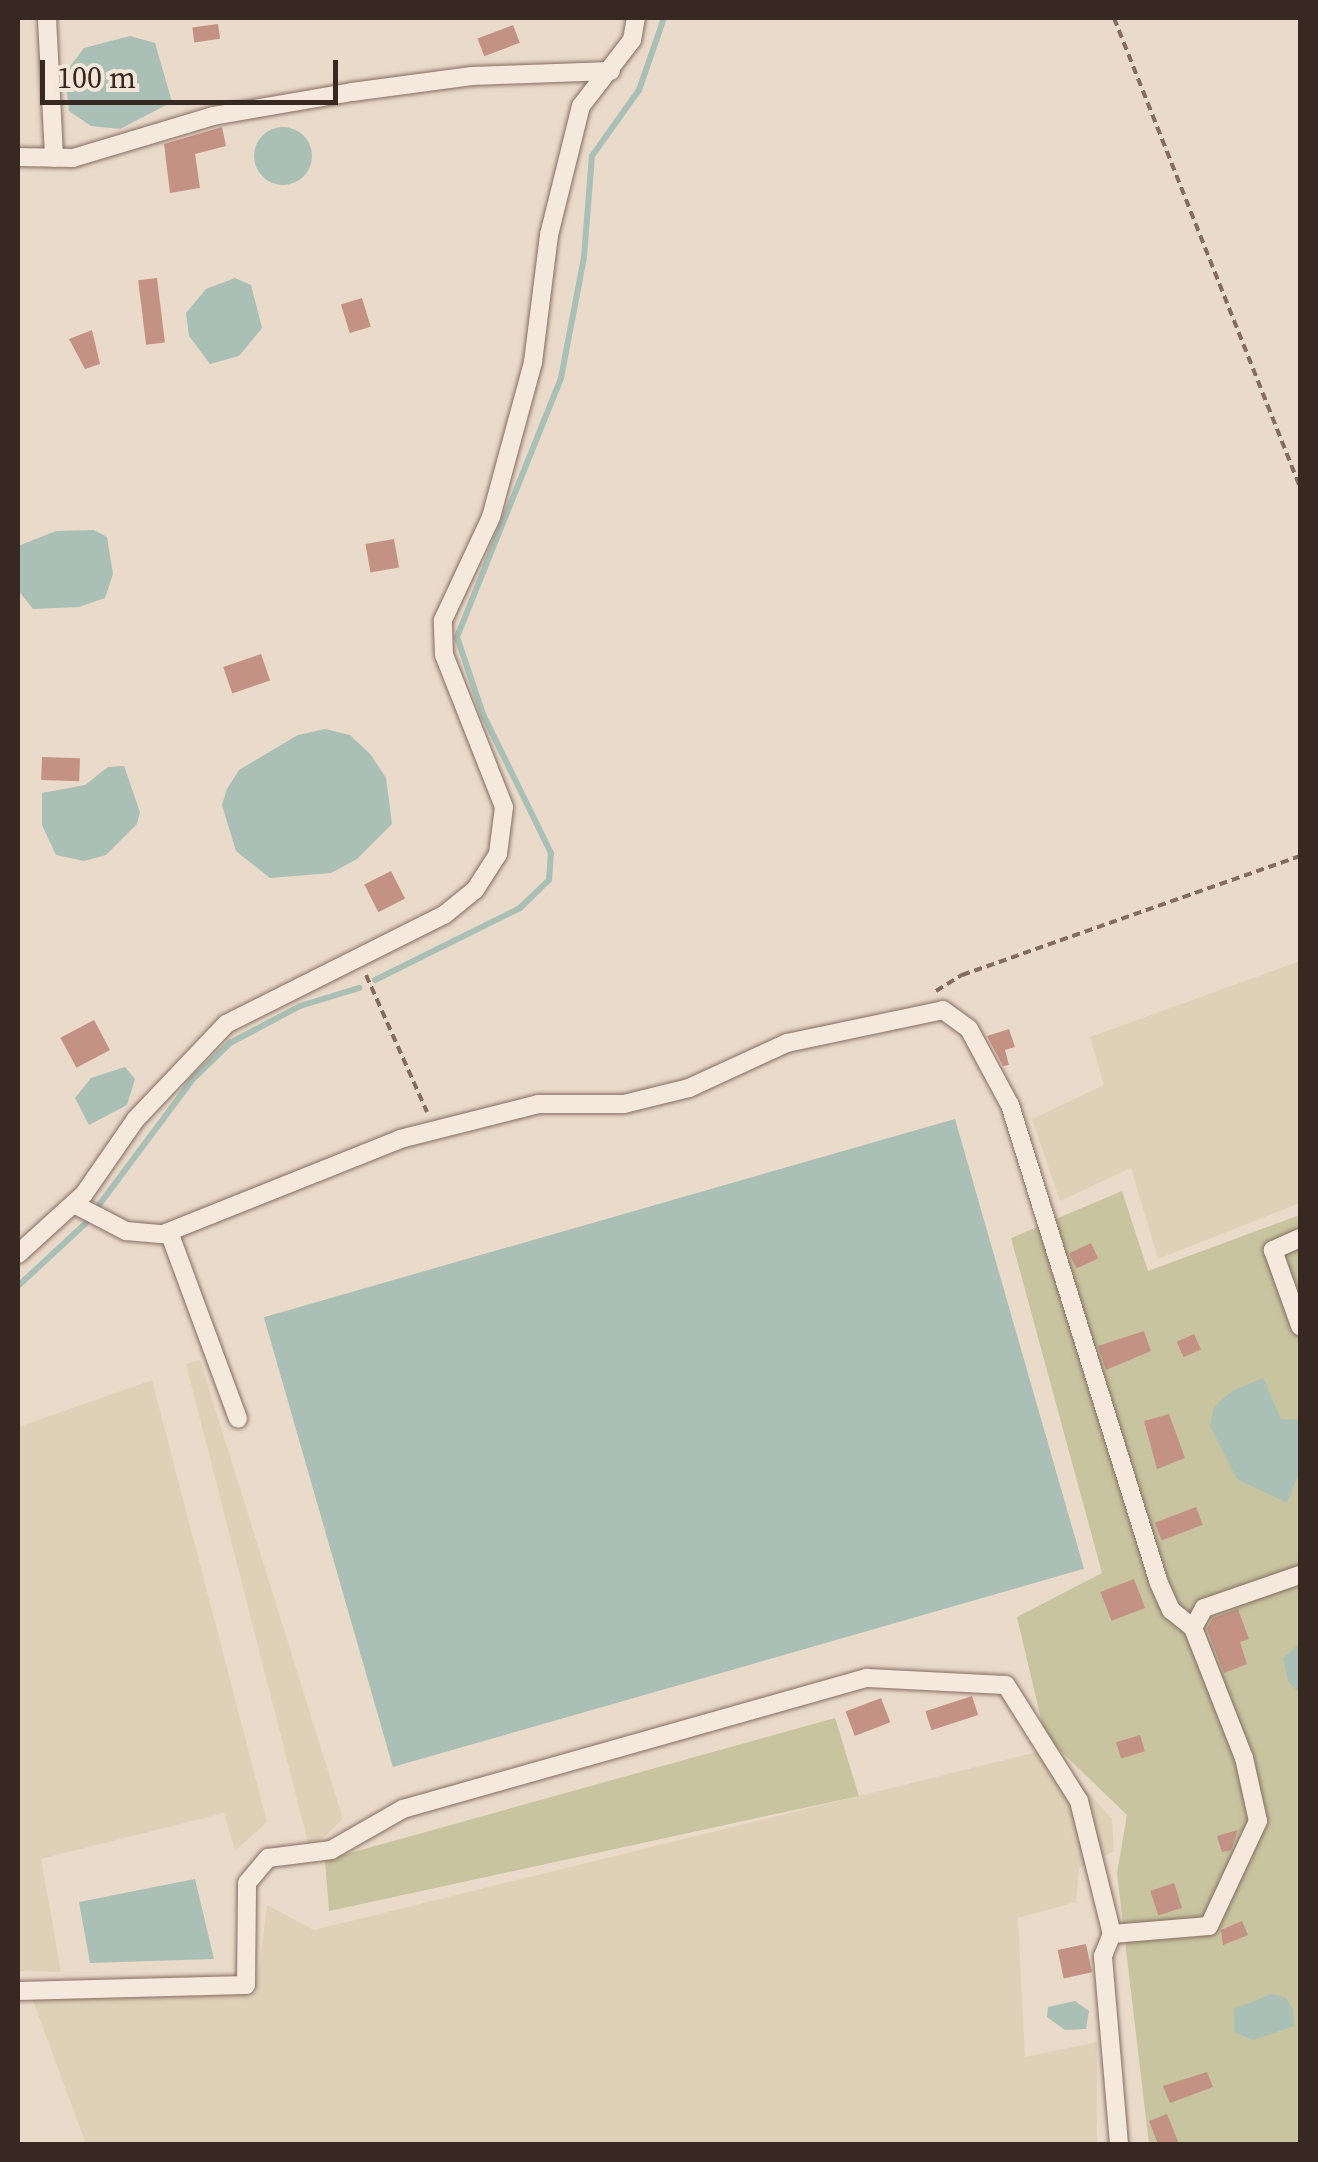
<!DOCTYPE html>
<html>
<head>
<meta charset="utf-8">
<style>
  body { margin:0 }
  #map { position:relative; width:1318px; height:2162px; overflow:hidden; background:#eadaca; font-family:"Source Serif 4",serif }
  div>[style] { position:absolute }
  .farmland>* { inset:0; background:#dfd1b8 }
  .green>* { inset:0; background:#c7c49f }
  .water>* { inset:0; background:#aabfb5; transform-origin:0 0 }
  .round { border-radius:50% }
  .stream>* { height:6px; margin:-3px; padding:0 3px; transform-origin:3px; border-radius:3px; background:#aabfb5 }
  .building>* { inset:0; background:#c49284; transform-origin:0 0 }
  .path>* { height:4px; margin-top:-2px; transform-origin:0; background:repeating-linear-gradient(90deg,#856c60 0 8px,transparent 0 13px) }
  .roads { filter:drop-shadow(0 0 2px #856c60) drop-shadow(0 0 2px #856c60) }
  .minor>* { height:18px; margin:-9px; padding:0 9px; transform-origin:9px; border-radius:9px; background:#f5e9dd }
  span { translate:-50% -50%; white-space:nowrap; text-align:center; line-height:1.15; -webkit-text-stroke:8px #f2e6d9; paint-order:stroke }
  .frame { position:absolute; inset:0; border:20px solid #372822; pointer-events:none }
  .scale { position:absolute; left:40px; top:60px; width:298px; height:45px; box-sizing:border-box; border:5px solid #372822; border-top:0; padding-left:12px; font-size:30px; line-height:35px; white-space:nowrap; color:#372822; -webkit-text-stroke:8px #f2e6d9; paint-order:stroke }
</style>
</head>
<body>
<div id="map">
  <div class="farmland">
    <div style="clip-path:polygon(1300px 961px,1300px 1203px,1158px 1259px,1131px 1168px,1060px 1201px,1032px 1119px,1104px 1085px,1090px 1037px)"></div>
    <div style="clip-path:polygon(200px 1360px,343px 1819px,310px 1850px,186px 1364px)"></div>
    <div style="clip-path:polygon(152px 1380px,267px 1822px,235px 1851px,224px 1813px,41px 1859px,61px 1972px,19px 1971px,18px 1427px)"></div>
    <div style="clip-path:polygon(1050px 1749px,1112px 1819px,1114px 1851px,1079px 1868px,1076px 1902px,1018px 1918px,1025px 2057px,1097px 2042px,1097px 2144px,86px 2144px,32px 1998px,256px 1993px,267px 1905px,314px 1930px)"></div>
  </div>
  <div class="green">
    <div style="clip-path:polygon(1122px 1191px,1148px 1271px,1300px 1215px,1300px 2144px,1149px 2144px,1117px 1873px,1127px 1815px,1045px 1736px,1017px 1617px,1102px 1573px,1011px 1238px)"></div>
    <div style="clip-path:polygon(835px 1718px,859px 1796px,329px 1911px,325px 1860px)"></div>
  </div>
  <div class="water">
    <div style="clip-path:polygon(130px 36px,155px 43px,172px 102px,120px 129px,91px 126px,69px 111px,65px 73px,84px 48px)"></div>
    <div class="round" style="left:254px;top:127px;width:58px;height:58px"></div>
    <div style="clip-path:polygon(235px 278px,251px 285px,262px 328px,239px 356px,210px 364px,189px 336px,186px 313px,206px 289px)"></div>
    <div style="clip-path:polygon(94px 530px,107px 537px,113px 574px,105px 598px,79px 607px,33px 609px,18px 590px,18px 546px,56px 531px)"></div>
    <div style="clip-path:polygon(325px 729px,350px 735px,371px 755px,386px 778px,392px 824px,357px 859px,331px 873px,270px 878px,236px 851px,222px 805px,227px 789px,239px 770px,298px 735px)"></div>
    <div style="clip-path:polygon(124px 766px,140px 812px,137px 824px,106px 855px,84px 861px,56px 855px,42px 825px,42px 793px,85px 785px,108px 767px)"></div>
    <div style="clip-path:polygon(125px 1067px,135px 1079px,127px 1105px,89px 1125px,75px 1098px,91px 1078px)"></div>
    <div style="left:955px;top:1119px;width:468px;height:719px;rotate:74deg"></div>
    <div style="clip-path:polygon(1263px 1378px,1281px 1419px,1300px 1420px,1300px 1470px,1287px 1503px,1237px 1479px,1210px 1426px,1214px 1407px,1232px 1391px)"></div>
    <div style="clip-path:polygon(1300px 1643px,1300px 1694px,1288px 1681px,1283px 1658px)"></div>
    <div style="clip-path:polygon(195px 1879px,214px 1959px,90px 1963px,79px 1902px)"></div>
    <div style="clip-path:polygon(1272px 1994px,1285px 1997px,1293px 2009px,1294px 2026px,1253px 2040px,1234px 2032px,1234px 2009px)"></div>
    <div style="clip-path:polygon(1075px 2001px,1089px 2011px,1086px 2029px,1065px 2030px,1047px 2017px,1048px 2007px)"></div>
  </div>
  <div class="stream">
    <div style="left:375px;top:980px;width:162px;rotate:-26.4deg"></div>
    <div style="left:520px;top:908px;width:40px;rotate:-44deg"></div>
    <div style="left:549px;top:880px;width:27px;rotate:-86deg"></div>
    <div style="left:551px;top:853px;width:155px;rotate:-116.1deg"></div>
    <div style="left:483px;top:714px;width:81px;rotate:-108.7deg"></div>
    <div style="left:457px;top:637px;width:279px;rotate:-68.1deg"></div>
    <div style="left:561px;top:378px;width:123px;rotate:-79.2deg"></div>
    <div style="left:584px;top:257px;width:101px;rotate:-85.5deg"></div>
    <div style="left:592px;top:156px;width:81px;rotate:-54.5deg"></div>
    <div style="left:639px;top:90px;width:76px;rotate:-70.9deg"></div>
    <div style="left:99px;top:1205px;width:157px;rotate:-53.3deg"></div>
    <div style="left:193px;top:1079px;width:52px;rotate:-44.2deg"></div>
    <div style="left:230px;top:1043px;width:79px;rotate:-27.9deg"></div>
    <div style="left:300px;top:1006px;width:62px;rotate:-17deg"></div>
    <div style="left:18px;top:1286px;width:93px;rotate:-42.8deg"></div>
  </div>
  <div class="building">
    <div style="left:218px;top:24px;width:15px;height:26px;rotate:82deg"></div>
    <div style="left:513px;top:25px;width:19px;height:38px;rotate:69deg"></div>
    <div style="clip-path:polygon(222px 127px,226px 146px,195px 154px,200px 188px,170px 193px,164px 144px)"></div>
    <div style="left:157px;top:278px;width:65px;height:19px;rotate:83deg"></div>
    <div style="left:362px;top:298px;width:30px;height:22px;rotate:73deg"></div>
    <div style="clip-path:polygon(92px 330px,100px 364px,85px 369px,69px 339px)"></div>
    <div style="left:394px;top:539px;width:29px;height:29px;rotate:80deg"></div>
    <div style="left:261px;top:654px;width:28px;height:40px;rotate:71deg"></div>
    <div style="left:42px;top:757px;width:38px;height:23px;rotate:2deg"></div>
    <div style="left:391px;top:871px;width:31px;height:30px;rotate:63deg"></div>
    <div style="left:94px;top:1020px;width:34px;height:38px;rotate:62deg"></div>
    <div style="clip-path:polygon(1009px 1029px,1015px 1047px,1005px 1050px,1009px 1065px,1003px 1066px,987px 1036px)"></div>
    <div style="left:1091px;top:1243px;width:17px;height:24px;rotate:65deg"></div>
    <div style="clip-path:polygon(1144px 1331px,1151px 1351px,1106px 1370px,1098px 1346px)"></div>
    <div style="left:1194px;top:1334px;width:17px;height:19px;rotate:66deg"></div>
    <div style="clip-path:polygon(1169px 1414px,1185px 1458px,1157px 1469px,1144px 1421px)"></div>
    <div style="left:1196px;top:1507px;width:19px;height:44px;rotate:69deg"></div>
    <div style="left:1134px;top:1579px;width:31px;height:36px;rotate:69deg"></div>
    <div style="clip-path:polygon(1238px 1609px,1249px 1639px,1240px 1642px,1247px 1664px,1224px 1673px,1207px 1629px,1213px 1618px)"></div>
    <div style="left:972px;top:1696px;width:20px;height:49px;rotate:72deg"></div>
    <div style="left:881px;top:1698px;width:26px;height:38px;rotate:69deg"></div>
    <div style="left:1140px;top:1735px;width:17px;height:25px;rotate:73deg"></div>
    <div style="clip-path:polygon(1238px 1830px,1231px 1850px,1222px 1852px,1217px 1836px)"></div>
    <div style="left:1174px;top:1883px;width:26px;height:25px;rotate:72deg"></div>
    <div style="clip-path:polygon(1242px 1921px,1248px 1935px,1223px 1945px,1221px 1930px)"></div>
    <div style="left:1086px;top:1944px;width:29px;height:29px;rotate:78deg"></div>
    <div style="clip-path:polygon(1207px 2072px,1213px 2087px,1170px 2103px,1163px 2086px)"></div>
    <div style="clip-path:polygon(1167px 2114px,1179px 2144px,1158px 2144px,1149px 2121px)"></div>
  </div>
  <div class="path">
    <div style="left:1114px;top:18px;width:505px;rotate:68.37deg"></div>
    <div style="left:366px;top:975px;width:150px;rotate:66deg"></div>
    <div style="left:936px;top:991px;width:31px;rotate:-32deg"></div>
    <div style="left:962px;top:975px;width:358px;rotate:-19.4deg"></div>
  </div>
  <div class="roads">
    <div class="minor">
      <div style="left:47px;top:18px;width:140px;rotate:87.1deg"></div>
      <div style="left:18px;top:157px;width:55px;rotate:1deg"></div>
      <div style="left:73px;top:158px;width:146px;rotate:-16.7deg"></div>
      <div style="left:213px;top:116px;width:141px;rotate:-9.8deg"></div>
      <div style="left:352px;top:92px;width:121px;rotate:-7.6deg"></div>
      <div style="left:472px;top:76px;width:139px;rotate:-2.1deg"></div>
      <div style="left:74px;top:1204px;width:59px;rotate:27.4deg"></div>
      <div style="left:126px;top:1231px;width:37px;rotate:5deg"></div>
      <div style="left:163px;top:1234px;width:255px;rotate:-21.8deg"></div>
      <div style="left:400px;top:1139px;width:142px;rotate:-14.2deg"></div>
      <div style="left:538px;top:1104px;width:86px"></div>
      <div style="left:624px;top:1104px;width:67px;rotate:-13.8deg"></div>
      <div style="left:689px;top:1088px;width:108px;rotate:-24.7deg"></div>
      <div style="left:787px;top:1043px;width:159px;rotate:-11.9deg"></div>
      <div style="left:943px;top:1010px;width:32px;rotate:36deg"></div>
      <div style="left:969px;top:1029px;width:86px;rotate:61.7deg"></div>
      <div style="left:1010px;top:1105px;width:498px;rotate:72.7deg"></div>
      <div style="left:1158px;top:1581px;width:32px;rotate:66deg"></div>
      <div style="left:1171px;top:1610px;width:28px;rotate:39deg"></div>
      <div style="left:169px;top:1232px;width:199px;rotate:69.7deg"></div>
      <div style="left:1300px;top:1238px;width:30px;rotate:156deg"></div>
      <div style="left:1273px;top:1250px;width:81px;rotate:70.4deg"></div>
      <div style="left:18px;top:1254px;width:89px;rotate:-42.3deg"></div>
      <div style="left:84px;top:1194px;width:91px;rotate:-55.3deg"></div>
      <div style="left:136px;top:1119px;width:131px;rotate:-46.5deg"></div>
      <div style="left:226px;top:1024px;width:244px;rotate:-26.6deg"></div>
      <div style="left:444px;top:915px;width:40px;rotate:-39deg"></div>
      <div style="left:475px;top:890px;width:43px;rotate:-57.4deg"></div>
      <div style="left:498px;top:854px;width:47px;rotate:-82.7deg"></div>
      <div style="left:504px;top:807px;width:163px;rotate:-111.5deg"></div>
      <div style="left:444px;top:655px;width:35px;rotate:-92deg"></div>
      <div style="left:443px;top:620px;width:114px;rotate:-65deg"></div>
      <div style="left:491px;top:517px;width:161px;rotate:-74.8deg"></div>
      <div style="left:533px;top:362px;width:128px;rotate:-82.8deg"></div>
      <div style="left:549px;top:235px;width:133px;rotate:-76.1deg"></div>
      <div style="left:581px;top:106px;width:83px;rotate:-52.3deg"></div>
      <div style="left:632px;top:40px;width:22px;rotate:-80deg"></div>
      <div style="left:18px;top:1991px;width:228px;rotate:-1.5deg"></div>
      <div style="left:246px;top:1985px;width:102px;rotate:-89.4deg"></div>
      <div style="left:247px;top:1883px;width:33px;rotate:-50deg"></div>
      <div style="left:268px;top:1858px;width:64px;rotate:-7.2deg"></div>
      <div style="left:331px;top:1850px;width:83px;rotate:-29.7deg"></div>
      <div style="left:403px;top:1809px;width:482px;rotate:-15.8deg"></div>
      <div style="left:867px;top:1678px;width:139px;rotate:2.9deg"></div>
      <div style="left:1006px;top:1685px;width:137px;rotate:57.8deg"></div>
      <div style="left:1079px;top:1801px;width:137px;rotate:76.1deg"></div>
      <div style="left:1119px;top:2144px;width:189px;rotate:-94.9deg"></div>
      <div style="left:1103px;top:1956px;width:24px;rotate:-68deg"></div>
      <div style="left:1112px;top:1934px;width:97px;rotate:-4.7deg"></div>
      <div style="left:1209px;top:1926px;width:116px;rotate:-65deg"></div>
      <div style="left:1258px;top:1821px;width:65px;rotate:-102.5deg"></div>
      <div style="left:1244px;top:1758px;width:140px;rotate:-111.4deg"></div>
      <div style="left:1193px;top:1628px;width:23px;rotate:-61deg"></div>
      <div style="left:1204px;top:1608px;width:102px;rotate:-19deg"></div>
    </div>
  </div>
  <div class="frame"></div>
  <div class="scale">100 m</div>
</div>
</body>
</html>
